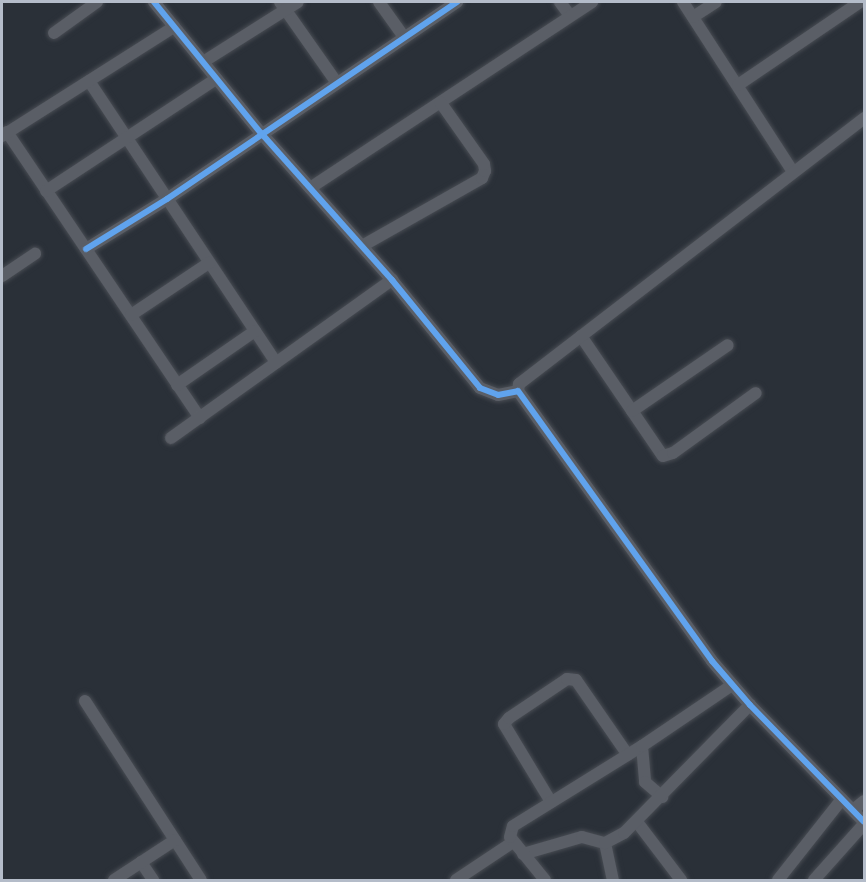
<!DOCTYPE html>
<html>
<head>
<meta charset="utf-8">
<style>
  body { margin:0 }
  #map { position:relative; width:866px; height:882px; overflow:hidden; background:#2a3038; font-family:Cabin,sans-serif }
  div>[style] { position:absolute }
  .roads { filter:drop-shadow(0 0 2px #484c53) drop-shadow(0 0 2px #484c53) }
  .street>* { height:12px; margin:-6px; padding:0 6px; transform-origin:6px; border-radius:6px; background:#5a5e66 }
  .cycleway>* { height:6px; margin:-3px; padding:0 3px; transform-origin:3px; border-radius:3px; background:#60a3ed }
  span { translate:-50% -50%; white-space:nowrap; text-align:center; line-height:1.15; -webkit-text-stroke:6px #1d2633; paint-order:stroke }
  .frame { position:absolute; inset:0; border:3px solid #b4bcc9; pointer-events:none }
</style>
</head>
<body>
<div id="map">
  <div class="roads">
    <div class="street">
      <div style="left:154px;top:2px;width:169px;rotate:50.8deg"></div>
      <div style="left:261px;top:133px;width:197px;rotate:48.3deg"></div>
      <div style="left:392px;top:280px;width:139px;rotate:50.8deg"></div>
      <div style="left:480px;top:388px;width:19px;rotate:21deg"></div>
      <div style="left:498px;top:395px;width:20px;rotate:-11deg"></div>
      <div style="left:280px;top:2px;width:99px;rotate:54.9deg"></div>
      <div style="left:379px;top:2px;width:43px;rotate:54.5deg"></div>
      <div style="left:560px;top:2px;width:17px;rotate:54deg"></div>
      <div style="left:683px;top:2px;width:202px;rotate:57.1deg"></div>
      <div style="left:693px;top:17px;width:27px;rotate:-33deg"></div>
      <div style="left:54px;top:33px;width:53px;rotate:-35.8deg"></div>
      <div style="left:203px;top:62px;width:112px;rotate:-32.3deg"></div>
      <div style="left:89px;top:81px;width:338px;rotate:56.4deg"></div>
      <div style="left:738px;top:85px;width:148px;rotate:-34.2deg"></div>
      <div style="left:7px;top:132px;width:345px;rotate:56deg"></div>
      <div style="left:2px;top:136px;width:204px;rotate:-32.4deg"></div>
      <div style="left:310px;top:188px;width:338px;rotate:-33.4deg"></div>
      <div style="left:46px;top:191px;width:204px;rotate:-33.4deg"></div>
      <div style="left:362px;top:246px;width:138px;rotate:-29.5deg"></div>
      <div style="left:482px;top:178px;width:8px;rotate:-67deg"></div>
      <div style="left:485px;top:171px;width:7px;rotate:-98deg"></div>
      <div style="left:484px;top:164px;width:75px;rotate:-125.2deg"></div>
      <div style="left:86px;top:249px;width:95px;rotate:-31.7deg"></div>
      <div style="left:167px;top:199px;width:351px;rotate:-34.2deg"></div>
      <div style="left:2px;top:276px;width:40px;rotate:-34deg"></div>
      <div style="left:131px;top:315px;width:94px;rotate:-33.7deg"></div>
      <div style="left:581px;top:336px;width:145px;rotate:55.7deg"></div>
      <div style="left:663px;top:456px;width:10px;rotate:-17deg"></div>
      <div style="left:673px;top:453px;width:102px;rotate:-35.9deg"></div>
      <div style="left:177px;top:385px;width:95px;rotate:-34.7deg"></div>
      <div style="left:518px;top:391px;width:332px;rotate:54.3deg"></div>
      <div style="left:712px;top:661px;width:58px;rotate:49.2deg"></div>
      <div style="left:750px;top:705px;width:163px;rotate:45.7deg"></div>
      <div style="left:518px;top:391px;width:7px;rotate:-82deg"></div>
      <div style="left:519px;top:384px;width:436px;rotate:-37.6deg"></div>
      <div style="left:632px;top:411px;width:116px;rotate:-34.5deg"></div>
      <div style="left:171px;top:438px;width:272px;rotate:-35.6deg"></div>
      <div style="left:85px;top:701px;width:213px;rotate:57.1deg"></div>
      <div style="left:642px;top:746px;width:36px;rotate:85deg"></div>
      <div style="left:645px;top:782px;width:23px;rotate:41deg"></div>
      <div style="left:551px;top:802px;width:91px;rotate:-121.1deg"></div>
      <div style="left:504px;top:724px;width:8px;rotate:-50deg"></div>
      <div style="left:509px;top:718px;width:70px;rotate:-33.9deg"></div>
      <div style="left:567px;top:679px;width:9px;rotate:6deg"></div>
      <div style="left:576px;top:680px;width:91px;rotate:55.3deg"></div>
      <div style="left:853px;top:810px;width:14px;rotate:-39deg"></div>
      <div style="left:637px;top:822px;width:73px;rotate:52.8deg"></div>
      <div style="left:605px;top:843px;width:38px;rotate:78deg"></div>
      <div style="left:523px;top:854px;width:61px;rotate:-16.1deg"></div>
      <div style="left:582px;top:837px;width:24px;rotate:15deg"></div>
      <div style="left:605px;top:843px;width:21px;rotate:-28deg"></div>
      <div style="left:624px;top:833px;width:180px;rotate:-45.5deg"></div>
      <div style="left:141px;top:862px;width:22px;rotate:56deg"></div>
      <div style="left:114px;top:880px;width:73px;rotate:-33.3deg"></div>
      <div style="left:456px;top:880px;width:69px;rotate:-33.7deg"></div>
      <div style="left:545px;top:880px;width:55px;rotate:-129.1deg"></div>
      <div style="left:510px;top:837px;width:11px;rotate:-75deg"></div>
      <div style="left:513px;top:826px;width:152px;rotate:-31.8deg"></div>
      <div style="left:642px;top:746px;width:109px;rotate:-34.1deg"></div>
      <div style="left:778px;top:880px;width:103px;rotate:-51.7deg"></div>
      <div style="left:814px;top:880px;width:75px;rotate:-48.2deg"></div>
    </div>
  </div>
  <div class="cycleway">
    <div style="left:154px;top:2px;width:169px;rotate:50.8deg"></div>
    <div style="left:261px;top:133px;width:197px;rotate:48.3deg"></div>
    <div style="left:392px;top:280px;width:139px;rotate:50.8deg"></div>
    <div style="left:480px;top:388px;width:19px;rotate:21deg"></div>
    <div style="left:498px;top:395px;width:20px;rotate:-11deg"></div>
    <div style="left:518px;top:391px;width:332px;rotate:54.3deg"></div>
    <div style="left:712px;top:661px;width:58px;rotate:49.2deg"></div>
    <div style="left:750px;top:705px;width:163px;rotate:45.7deg"></div>
    <div style="left:86px;top:249px;width:95px;rotate:-31.7deg"></div>
    <div style="left:167px;top:199px;width:351px;rotate:-34.2deg"></div>
  </div>
  <div class="frame"></div>
</div>
</body>
</html>
